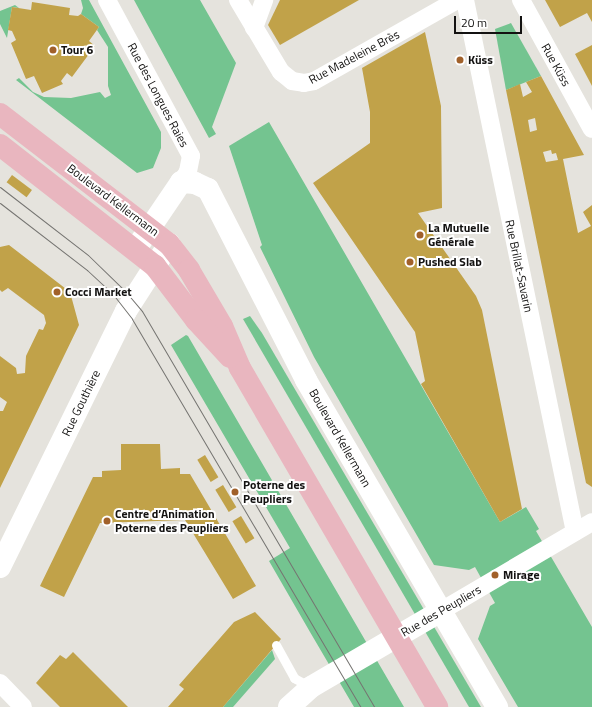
<!DOCTYPE html>
<html>
<head>
<meta charset="utf-8">
<style>
  body { margin:0 }
  #map { position:relative; width:592px; height:707px; overflow:hidden; background:#e5e3dd; font-family:"Titillium Web",sans-serif }
  div>[style] { position:absolute }
  .green>* { inset:0; background:#74c490 }
  .building>* { inset:0; background:#c1a249; transform-origin:0 0 }
  .lane>* { height:9px; margin:-4.5px; padding:0 4.5px; transform-origin:4.5px; border-radius:4.5px; background:#fff }
  .street>* { height:18px; margin:-9px; padding:0 9px; transform-origin:9px; border-radius:9px; background:#fff }
  .secondary>* { height:22px; margin:-11px; padding:0 11px; transform-origin:11px; border-radius:11px; background:#fff }
  .primary>* { height:22px; margin:-11px; padding:0 11px; transform-origin:11px; border-radius:11px; background:#e9b6bf }
  .tram>* { height:1px; margin:-0.5px; padding:0 0.5px; transform-origin:0.5px; border-radius:0.5px; background:#757471 }
  .dots>* { width:11px; height:11px; translate:-50% -50%; box-sizing:border-box; border:2px solid #fff; border-radius:50% }
  span { translate:-50% -50%; white-space:nowrap; text-align:center; line-height:1.15; -webkit-text-stroke:4px #fff; paint-order:stroke }
  .poi-label { font-size:12px; color:#131211; font-weight:700 }
  .left { translate:0 -50%; text-align:left }
  .street-label { font-size:12px; color:#131211 }
  .scale { position:absolute; left:454px; top:16px; width:68px; height:18px; box-sizing:border-box; border:2px solid #131211; border-top:0; padding-left:5px; font-size:12px; line-height:14px; white-space:nowrap; color:#131211; -webkit-text-stroke:3px #fff; paint-order:stroke }
</style>
</head>
<body>
<div id="map">
  <div class="green">
    <div style="clip-path:polygon(81px 0,89px 0,161px 132px,161px 148px,153px 168px,137px 173px,16px 80px,19px 78px,33px 92px,44px 97px,71px 98px,100px 92px,105px 98px,111px 95px,108px 86px,108px 47px,97px 30px,99px 27px,81px 14px,83px 8px)"></div>
    <div style="clip-path:polygon(134px 0,200px 0,236px 63px,212px 127px,216px 134px,209px 138px)"></div>
    <div style="clip-path:polygon(15px 5px,19px 8px,12px 7px,7px 38px,0 24px,0 11px)"></div>
    <div style="clip-path:polygon(511px 23px,541px 76px,506px 90px,495px 29px)"></div>
    <div style="clip-path:polygon(269px 122px,500px 522px,526px 507px,539px 529px,536px 531px,592px 627px,592px 707px,518px 707px,478px 639px,490px 606px,495px 603px,475px 567px,469px 570px,434px 565px,314px 357px,260px 247px,262px 245px,229px 146px)"></div>
    <div style="clip-path:polygon(250px 316px,262px 333px,481px 707px,469px 707px,243px 319px)"></div>
    <div style="clip-path:polygon(186px 335px,188px 336px,404px 707px,354px 707px,310px 632px,269px 561px,290px 548px,171px 345px)"></div>
    <div style="clip-path:polygon(272px 650px,275px 659px,233px 707px,223px 707px)"></div>
  </div>
  <div class="building">
    <div style="clip-path:polygon(280px 0,359px 0,280px 45px,268px 25px)"></div>
    <div style="clip-path:polygon(545px 0,592px 0,592px 22px,587px 13px,560px 27px)"></div>
    <div style="clip-path:polygon(32px 2px,70px 8px,69px 15px,78px 16px,81px 14px,99px 27px,89px 41px,95px 46px,72px 77px,67px 73px,61px 81px,63px 84px,42px 93px,34px 76px,26px 79px,11px 43px,16px 40px,12px 31px,8px 30px,12px 7px,31px 10px)"></div>
    <div style="clip-path:polygon(425px 32px,441px 106px,442px 208px,418px 213px,476px 296px,482px 310px,522px 509px,500px 522px,421px 384px,425px 381px,415px 332px,313px 183px,370px 143px,370px 112px,362px 68px)"></div>
    <div style="clip-path:polygon(592px 45px,592px 86px,575px 54px)"></div>
    <div style="clip-path:polygon(evenodd,541px 76px,584px 155px,563px 159px,578px 233px,591px 226px,583px 212px,592px 205px,592px 487px,586px 483px,506px 90px,520px 84px,523px 97px,532px 92px,526px 82px,541px 76px,535px 118px,537px 130px,530px 132px,528px 120px,535px 118px,541px 76px,551px 150px,552px 154px,556px 153px,558px 160px,546px 162px,543px 152px,551px 150px)"></div>
    <div style="left:12px;top:175px;width:25px;height:9px;rotate:37deg"></div>
    <div style="clip-path:polygon(9px 245px,70px 292px,79px 325px,0 488px,0 411px,3px 411px,7px 402px,0 397px,0 356px,16px 368px,17px 374px,25px 373px,26px 356px,39px 329px,43px 330px,46px 323px,44px 315px,8px 288px,2px 292px,0 290px,0 247px)"></div>
    <div style="clip-path:polygon(121px 444px,160px 444px,161px 469px,180px 468px,180px 474px,190px 474px,256px 586px,233px 599px,185px 520px,100px 523px,64px 597px,40px 586px,93px 477px,102px 477px,102px 471px,121px 470px)"></div>
    <div style="left:205px;top:455px;width:26px;height:9px;rotate:59deg"></div>
    <div style="left:223px;top:485px;width:26px;height:9px;rotate:59deg"></div>
    <div style="left:241px;top:516px;width:26px;height:10px;rotate:59deg"></div>
    <div style="clip-path:polygon(255px 612px,281px 639px,223px 707px,168px 707px,184px 689px,179px 685px,234px 622px)"></div>
    <div style="clip-path:polygon(73px 652px,128px 707px,60px 707px,36px 683px,60px 655px,66px 659px)"></div>
  </div>
  <div class="lane">
    <div style="left:276px;top:645px;width:38px;rotate:61deg"></div>
    <div style="left:294px;top:678px;width:19px;rotate:28deg"></div>
  </div>
  <div class="street">
    <div style="left:107px;top:0;width:177px;rotate:61.7deg"></div>
    <div style="left:191px;top:156px;width:16px;rotate:101deg"></div>
    <div style="left:188px;top:172px;width:12px;rotate:125deg"></div>
    <div style="left:238px;top:0;width:84px;rotate:59.2deg"></div>
    <div style="left:281px;top:72px;width:14px;rotate:39deg"></div>
    <div style="left:292px;top:81px;width:12px;rotate:9deg"></div>
    <div style="left:304px;top:83px;width:10px;rotate:-11deg"></div>
    <div style="left:314px;top:81px;width:164px;rotate:-29.5deg"></div>
    <div style="left:465px;top:0;width:543px;rotate:78.32deg"></div>
    <div style="left:521px;top:0;width:147px;rotate:61.2deg"></div>
    <div style="left:254px;top:28px;width:30px;rotate:-70deg"></div>
    <div style="left:441px;top:611px;width:175px;rotate:-30.5deg"></div>
    <div style="left:0;top:683px;width:33px;rotate:46deg"></div>
  </div>
  <div class="secondary">
    <div style="left:135px;top:250px;width:82px;rotate:-55.9deg"></div>
    <div style="left:181px;top:182px;width:14px;rotate:4deg"></div>
    <div style="left:195px;top:183px;width:14px;rotate:25deg"></div>
    <div style="left:208px;top:189px;width:215px;rotate:62.8deg"></div>
    <div style="left:306px;top:380px;width:379px;rotate:59.7deg"></div>
    <div style="left:0;top:567px;width:285px;rotate:-63.8deg"></div>
    <div style="left:126px;top:311px;width:80px;rotate:-57.3deg"></div>
    <div style="left:289px;top:707px;width:30px;rotate:-42deg"></div>
    <div style="left:311px;top:687px;width:151px;rotate:-30.3deg"></div>
  </div>
  <div class="primary">
    <div style="left:0;top:114px;width:213px;rotate:37.6deg"></div>
    <div style="left:169px;top:244px;width:33px;rotate:52deg"></div>
    <div style="left:189px;top:270px;width:65px;rotate:59.5deg"></div>
    <div style="left:222px;top:326px;width:46px;rotate:66.8deg"></div>
    <div style="left:240px;top:368px;width:392px;rotate:59.8deg"></div>
    <div style="left:0;top:145px;width:197px;rotate:38deg"></div>
    <div style="left:155px;top:266px;width:68px;rotate:52.8deg"></div>
    <div style="left:196px;top:320px;width:50px;rotate:47.4deg"></div>
  </div>
  <div class="tram">
    <div style="left:0;top:187px;width:111px;rotate:37.7deg"></div>
    <div style="left:88px;top:255px;width:53px;rotate:44.2deg"></div>
    <div style="left:126px;top:292px;width:25px;rotate:50deg"></div>
    <div style="left:142px;top:311px;width:459px;rotate:59.6deg"></div>
    <div style="left:0;top:203px;width:110px;rotate:37.6deg"></div>
    <div style="left:87px;top:270px;width:34px;rotate:43deg"></div>
    <div style="left:112px;top:293px;width:33px;rotate:52deg"></div>
    <div style="left:132px;top:319px;width:451px;rotate:59.5deg"></div>
  </div>
  <div class="dots">
    <div style="left:53px;top:50px;background:#a1612a"></div>
    <div style="left:460px;top:60px;background:#a1612a"></div>
    <div style="left:420px;top:235px;background:#a1612a"></div>
    <div style="left:410px;top:262px;background:#a1612a"></div>
    <div style="left:57px;top:292px;background:#a1612a"></div>
    <div style="left:235px;top:492px;background:#a1612a"></div>
    <div style="left:107px;top:521px;background:#a1612a"></div>
    <div style="left:495px;top:575px;background:#a1612a"></div>
  </div>
  <div class="poi-label">
    <span class="left" style="left:61px;top:50px">Tour 6</span>
    <span class="left" style="left:468px;top:60px">Küss</span>
    <span class="left" style="left:428px;top:235px">La Mutuelle<br>Générale</span>
    <span class="left" style="left:418px;top:262px">Pushed Slab</span>
    <span class="left" style="left:65px;top:292px">Cocci Market</span>
    <span class="left" style="left:243px;top:492px">Poterne des<br>Peupliers</span>
    <span class="left" style="left:115px;top:521px">Centre d’Animation<br>Poterne des Peupliers</span>
    <span class="left" style="left:503px;top:575px">Mirage</span>
  </div>
  <div class="street-label">
    <span style="left:354px;top:57px;rotate:-28deg">Rue Madeleine Brès</span>
    <span style="left:556px;top:65px;rotate:61deg">Rue Küss</span>
    <span style="left:158px;top:95px;rotate:62deg">Rue des Longues Raies</span>
    <span style="left:113px;top:200px;rotate:37deg">Boulevard Kellermann</span>
    <span style="left:519px;top:266px;rotate:78deg">Rue Brillat-Savarin</span>
    <span style="left:81px;top:403px;rotate:-64deg">Rue Gouthière</span>
    <span style="left:340px;top:438px;rotate:60deg">Boulevard Kellermann</span>
    <span style="left:441px;top:611px;rotate:-30deg">Rue des Peupliers</span>
  </div>
  <div class="scale">20 m</div>
</div>
</body>
</html>
